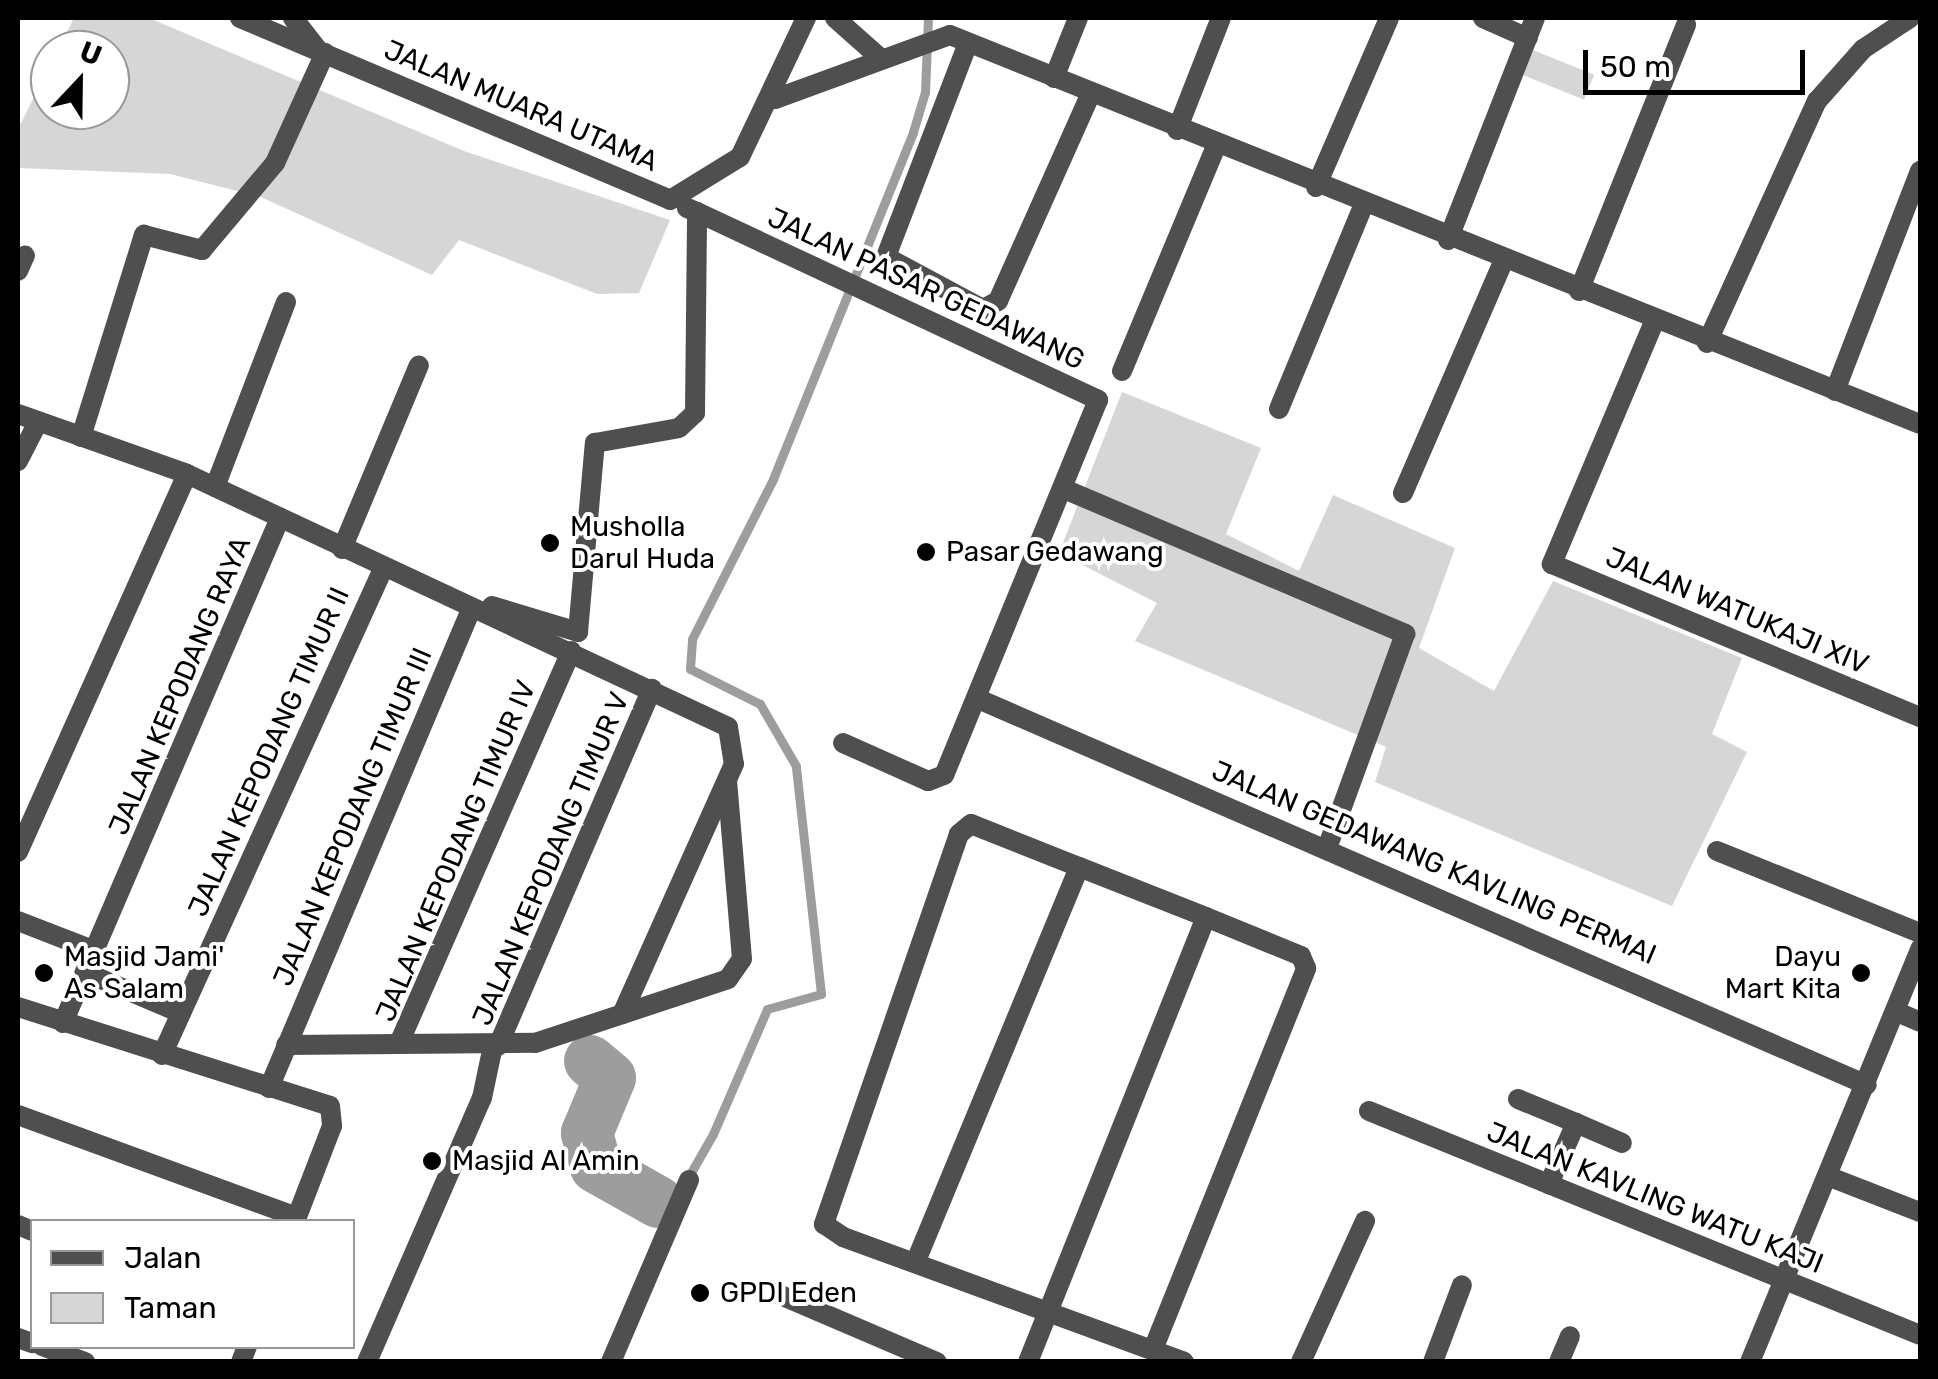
<!DOCTYPE html>
<html>
<head>
<meta charset="utf-8">
<style>
  body { margin:0 }
  #map { position:relative; width:1938px; height:1379px; overflow:hidden; background:#fff; font-family:Rubik,sans-serif }
  div>[style] { position:absolute }
  .green>* { inset:0; background:#d6d6d6; transform-origin:0 0 }
  .stream>* { height:9px; margin:-4.5px; padding:0 4.5px; transform-origin:4.5px; border-radius:4.5px; background:#9d9d9d }
  .river>* { height:52px; margin:-26px; padding:0 26px; transform-origin:26px; border-radius:26px; background:#9d9d9d }
  .street>* { height:20px; margin:-10px; padding:0 10px; transform-origin:10px; border-radius:10px; background:#4f4f4f }
  .dots>* { width:28px; height:28px; translate:-50% -50%; box-sizing:border-box; border:5px solid #fff; border-radius:50% }
  span { translate:-50% -50%; white-space:nowrap; text-align:center; line-height:1.15; -webkit-text-stroke:8px #fff; paint-order:stroke }
  .street-label { font-size:28px; color:#000 }
  .poi-label { font-size:28px; color:#000 }
  .left { translate:0 -50%; text-align:left }
  .right { translate:-100% -50%; text-align:right }
  .frame { position:absolute; inset:0; border:20px solid #000; pointer-events:none }
  .legend { position:absolute; left:30px; top:1219px; width:325px; height:130px; box-sizing:border-box; background:#fff; border:2px solid #999; margin:0; padding:12px 18px; list-style:none; font-size:30px; color:#000 }
  .legend li { display:flex; align-items:center; gap:20px; height:50px }
  .legend b { width:50px; border:2px solid #999 }
  .north { position:absolute; left:30px; top:30px; width:100px; height:100px; box-sizing:border-box; background:#fff; border:2px solid #999; border-radius:50%; rotate:22deg; font-size:28px; font-weight:700; line-height:40px; text-align:center; color:#000 }
  .north::after { content:''; display:block; margin:auto; width:35px; height:45px; background:#000; clip-path:polygon(50% 0,100% 100%,50% 72%,0 100%) }
  .scale { position:absolute; left:1583px; top:50px; width:222px; height:45px; box-sizing:border-box; border:5px solid #000; border-top:0; padding-left:12px; font-size:30px; line-height:35px; white-space:nowrap; color:#000; -webkit-text-stroke:8px #fff; paint-order:stroke }
</style>
</head>
<body>
<div id="map">
  <div class="green">
    <div style="clip-path:polygon(74px 18px,149px 18px,464px 151px,670px 220px,639px 293px,597px 294px,459px 240px,432px 275px,261px 197px,170px 174px,18px 168px,18px 129px,50px 65px,50px 110px,110px 110px,110px 50px,58px 50px)"></div>
    <div style="left:1533px;top:50px;width:66px;height:27px;rotate:22deg"></div>
    <div style="clip-path:polygon(1122px 392px,1261px 448px,1226px 534px,1299px 571px,1333px 495px,1455px 548px,1419px 648px,1494px 691px,1553px 581px,1742px 658px,1712px 734px,1747px 752px,1672px 906px,1375px 782px,1386px 747px,1135px 641px,1157px 603px,1059px 553px)"></div>
  </div>
  <div class="stream">
    <div style="left:658px;top:1202px;width:26px;rotate:-28deg"></div>
    <div style="left:681px;top:1190px;width:64px;rotate:-60.3deg"></div>
    <div style="left:713px;top:1134px;width:136px;rotate:-66.6deg"></div>
    <div style="left:767px;top:1009px;width:56px;rotate:-15.5deg"></div>
    <div style="left:821px;top:994px;width:229px;rotate:-96.3deg"></div>
    <div style="left:796px;top:766px;width:72px;rotate:-120.1deg"></div>
    <div style="left:760px;top:704px;width:78px;rotate:-153.4deg"></div>
    <div style="left:690px;top:669px;width:30px;rotate:-86deg"></div>
    <div style="left:692px;top:639px;width:179px;rotate:-63.1deg"></div>
    <div style="left:773px;top:479px;width:374px;rotate:-68deg"></div>
    <div style="left:913px;top:132px;width:42px;rotate:-73.3deg"></div>
    <div style="left:925px;top:92px;width:74px;rotate:-87.7deg"></div>
  </div>
  <div class="river">
    <div style="left:590px;top:1061px;width:26px;rotate:40deg"></div>
    <div style="left:610px;top:1078px;width:60px;rotate:112.7deg"></div>
    <div style="left:587px;top:1133px;width:35px;rotate:75deg"></div>
    <div style="left:596px;top:1167px;width:71px;rotate:29.4deg"></div>
  </div>
  <div class="street">
    <div style="left:240px;top:18px;width:467px;rotate:22.9deg"></div>
    <div style="left:670px;top:200px;width:82px;rotate:-31.6deg"></div>
    <div style="left:740px;top:157px;width:154px;rotate:-64.6deg"></div>
    <div style="left:293px;top:18px;width:39px;rotate:52deg"></div>
    <div style="left:835px;top:18px;width:60px;rotate:41.6deg"></div>
    <div style="left:1483px;top:18px;width:49px;rotate:24deg"></div>
    <div style="left:968px;top:43px;width:229px;rotate:111deg"></div>
    <div style="left:886px;top:257px;width:110px;rotate:28.2deg"></div>
    <div style="left:983px;top:309px;width:17px;rotate:-28deg"></div>
    <div style="left:998px;top:301px;width:226px;rotate:-65.9deg"></div>
    <div style="left:1054px;top:78px;width:65px;rotate:-68.2deg"></div>
    <div style="left:775px;top:99px;width:186px;rotate:-20.1deg"></div>
    <div style="left:950px;top:35px;width:1045px;rotate:21.85deg"></div>
    <div style="left:1177px;top:130px;width:120px;rotate:-68.6deg"></div>
    <div style="left:1316px;top:187px;width:184px;rotate:-66.6deg"></div>
    <div style="left:697px;top:212px;width:443px;rotate:25.1deg"></div>
    <div style="left:1098px;top:400px;width:405px;rotate:112.3deg"></div>
    <div style="left:944px;top:775px;width:17px;rotate:159deg"></div>
    <div style="left:928px;top:781px;width:93px;rotate:-155.9deg"></div>
    <div style="left:1448px;top:240px;width:238px;rotate:-68.6deg"></div>
    <div style="left:18px;top:271px;width:17px;rotate:-66deg"></div>
    <div style="left:1579px;top:291px;width:287px;rotate:-68.1deg"></div>
    <div style="left:1654px;top:322px;width:263px;rotate:112.9deg"></div>
    <div style="left:1552px;top:564px;width:399px;rotate:22.6deg"></div>
    <div style="left:1707px;top:343px;width:266px;rotate:-65.6deg"></div>
    <div style="left:1817px;top:101px;width:69px;rotate:-48.5deg"></div>
    <div style="left:1863px;top:49px;width:56px;rotate:-33.4deg"></div>
    <div style="left:1122px;top:371px;width:244px;rotate:-67.3deg"></div>
    <div style="left:1835px;top:391px;width:236px;rotate:-68.9deg"></div>
    <div style="left:1279px;top:409px;width:220px;rotate:-67.5deg"></div>
    <div style="left:18px;top:414px;width:179px;rotate:19.5deg"></div>
    <div style="left:187px;top:474px;width:597px;rotate:25.06deg"></div>
    <div style="left:728px;top:727px;width:37px;rotate:81deg"></div>
    <div style="left:734px;top:764px;width:274px;rotate:114.1deg"></div>
    <div style="left:81px;top:437px;width:212px;rotate:-72.7deg"></div>
    <div style="left:144px;top:235px;width:60px;rotate:14.5deg"></div>
    <div style="left:202px;top:250px;width:114px;rotate:-50deg"></div>
    <div style="left:275px;top:163px;width:121px;rotate:-65.6deg"></div>
    <div style="left:18px;top:461px;width:44px;rotate:-62.9deg"></div>
    <div style="left:215px;top:487px;width:198px;rotate:-69deg"></div>
    <div style="left:1064px;top:489px;width:371px;rotate:23deg"></div>
    <div style="left:1405px;top:634px;width:226px;rotate:110deg"></div>
    <div style="left:1403px;top:493px;width:252px;rotate:-66.6deg"></div>
    <div style="left:342px;top:549px;width:199px;rotate:-67.3deg"></div>
    <div style="left:492px;top:606px;width:90px;rotate:16.8deg"></div>
    <div style="left:578px;top:632px;width:190px;rotate:-84.9deg"></div>
    <div style="left:595px;top:443px;width:85px;rotate:-10.1deg"></div>
    <div style="left:679px;top:428px;width:22px;rotate:-43deg"></div>
    <div style="left:695px;top:413px;width:201px;rotate:-89.4deg"></div>
    <div style="left:697px;top:212px;width:11px;rotate:-158deg"></div>
    <div style="left:976px;top:698px;width:971px;rotate:23.48deg"></div>
    <div style="left:1717px;top:851px;width:219px;rotate:22deg"></div>
    <div style="left:18px;top:852px;width:414px;rotate:-65.9deg"></div>
    <div style="left:18px;top:921px;width:86px;rotate:21.2deg"></div>
    <div style="left:89px;top:974px;width:100px;rotate:23deg"></div>
    <div style="left:18px;top:1007px;width:327px;rotate:17.6deg"></div>
    <div style="left:330px;top:1106px;width:20px;rotate:84deg"></div>
    <div style="left:332px;top:1126px;width:103px;rotate:111.1deg"></div>
    <div style="left:1897px;top:1012px;width:25px;rotate:23deg"></div>
    <div style="left:63px;top:1023px;width:550px;rotate:-66.75deg"></div>
    <div style="left:400px;top:1041px;width:426px;rotate:-66.3deg"></div>
    <div style="left:286px;top:1045px;width:249px;rotate:-0.5deg"></div>
    <div style="left:535px;top:1043px;width:203px;rotate:-18.3deg"></div>
    <div style="left:728px;top:979px;width:24px;rotate:-55deg"></div>
    <div style="left:742px;top:959px;width:178px;rotate:-94.8deg"></div>
    <div style="left:498px;top:1046px;width:389px;rotate:-66.7deg"></div>
    <div style="left:162px;top:1055px;width:534px;rotate:-65.55deg"></div>
    <div style="left:269px;top:1088px;width:517px;rotate:-67.11deg"></div>
    <div style="left:1518px;top:1099px;width:63px;rotate:22.5deg"></div>
    <div style="left:1576px;top:1123px;width:67px;rotate:113.9deg"></div>
    <div style="left:1369px;top:1111px;width:595px;rotate:22.12deg"></div>
    <div style="left:18px;top:1115px;width:296px;rotate:20.1deg"></div>
    <div style="left:1576px;top:1123px;width:50px;rotate:23.5deg"></div>
    <div style="left:1830px;top:1177px;width:97px;rotate:21.3deg"></div>
    <div style="left:18px;top:1225px;width:15px;rotate:23deg"></div>
    <div style="left:916px;top:1261px;width:426px;rotate:-67.5deg"></div>
    <div style="left:1079px;top:867px;width:116px;rotate:-158.3deg"></div>
    <div style="left:971px;top:824px;width:16px;rotate:140deg"></div>
    <div style="left:959px;top:834px;width:413px;rotate:109.1deg"></div>
    <div style="left:824px;top:1224px;width:23px;rotate:34deg"></div>
    <div style="left:843px;top:1237px;width:363px;rotate:20.1deg"></div>
    <div style="left:778px;top:1294px;width:173px;rotate:23.2deg"></div>
    <div style="left:18px;top:1338px;width:15px;rotate:20deg"></div>
    <div style="left:42px;top:1346px;width:46px;rotate:20.4deg"></div>
    <div style="left:1154px;top:1347px;width:408px;rotate:-68.1deg"></div>
    <div style="left:1306px;top:968px;width:13px;rotate:-113deg"></div>
    <div style="left:1301px;top:956px;width:103px;rotate:-157.7deg"></div>
    <div style="left:241px;top:1362px;width:17px;rotate:-69deg"></div>
    <div style="left:367px;top:1362px;width:288px;rotate:-66.5deg"></div>
    <div style="left:482px;top:1098px;width:53px;rotate:-78.1deg"></div>
    <div style="left:611px;top:1362px;width:198px;rotate:-66.8deg"></div>
    <div style="left:1028px;top:1362px;width:479px;rotate:-68.2deg"></div>
    <div style="left:1206px;top:917px;width:136px;rotate:-158.5deg"></div>
    <div style="left:1301px;top:1362px;width:155px;rotate:-65.6deg"></div>
    <div style="left:1433px;top:1362px;width:82px;rotate:-69.4deg"></div>
    <div style="left:1559px;top:1362px;width:28px;rotate:-67deg"></div>
    <div style="left:1750px;top:1362px;width:447px;rotate:-67.6deg"></div>
  </div>
  <div class="dots">
    <div style="left:550px;top:543px;background:#000"></div>
    <div style="left:926px;top:552px;background:#000"></div>
    <div style="left:44px;top:973px;background:#000"></div>
    <div style="left:1861px;top:973px;background:#000"></div>
    <div style="left:432px;top:1161px;background:#000"></div>
    <div style="left:700px;top:1293px;background:#000"></div>
  </div>
  <div class="street-label">
    <span style="left:521px;top:106px;rotate:23deg">JALAN MUARA UTAMA</span>
    <span style="left:926px;top:289px;rotate:25deg">JALAN PASAR GEDAWANG</span>
    <span style="left:1737px;top:611px;rotate:23deg">JALAN WATUKAJI XIV</span>
    <span style="left:180px;top:686px;rotate:-67deg">JALAN KEPODANG RAYA</span>
    <span style="left:269px;top:752px;rotate:-66deg">JALAN KEPODANG TIMUR II</span>
    <span style="left:353px;top:817px;rotate:-67deg">JALAN KEPODANG TIMUR III</span>
    <span style="left:456px;top:851px;rotate:-67deg">JALAN KEPODANG TIMUR IV</span>
    <span style="left:551px;top:859px;rotate:-67deg">JALAN KEPODANG TIMUR V</span>
    <span style="left:1434px;top:863px;rotate:23deg">JALAN GEDAWANG KAVLING PERMAI</span>
    <span style="left:1655px;top:1198px;rotate:22deg">JALAN KAVLING WATU KAJI</span>
  </div>
  <div class="poi-label">
    <span class="left" style="left:570px;top:543px">Musholla<br>Darul Huda</span>
    <span class="left" style="left:946px;top:552px">Pasar Gedawang</span>
    <span class="left" style="left:64px;top:973px">Masjid Jami'<br>As Salam</span>
    <span class="right" style="left:1841px;top:973px">Dayu<br>Mart Kita</span>
    <span class="left" style="left:452px;top:1161px">Masjid Al Amin</span>
    <span class="left" style="left:720px;top:1293px">GPDI Eden</span>
  </div>
  <div class="frame"></div>
  <ul class="legend">
  <li><b style="height:12px;background:#4f4f4f"></b>Jalan</li>
  <li><b style="height:28px;background:#d6d6d6"></b>Taman</li>
  </ul>
  <div class="north">U</div>
  <div class="scale">50 m</div>
</div>
</body>
</html>
